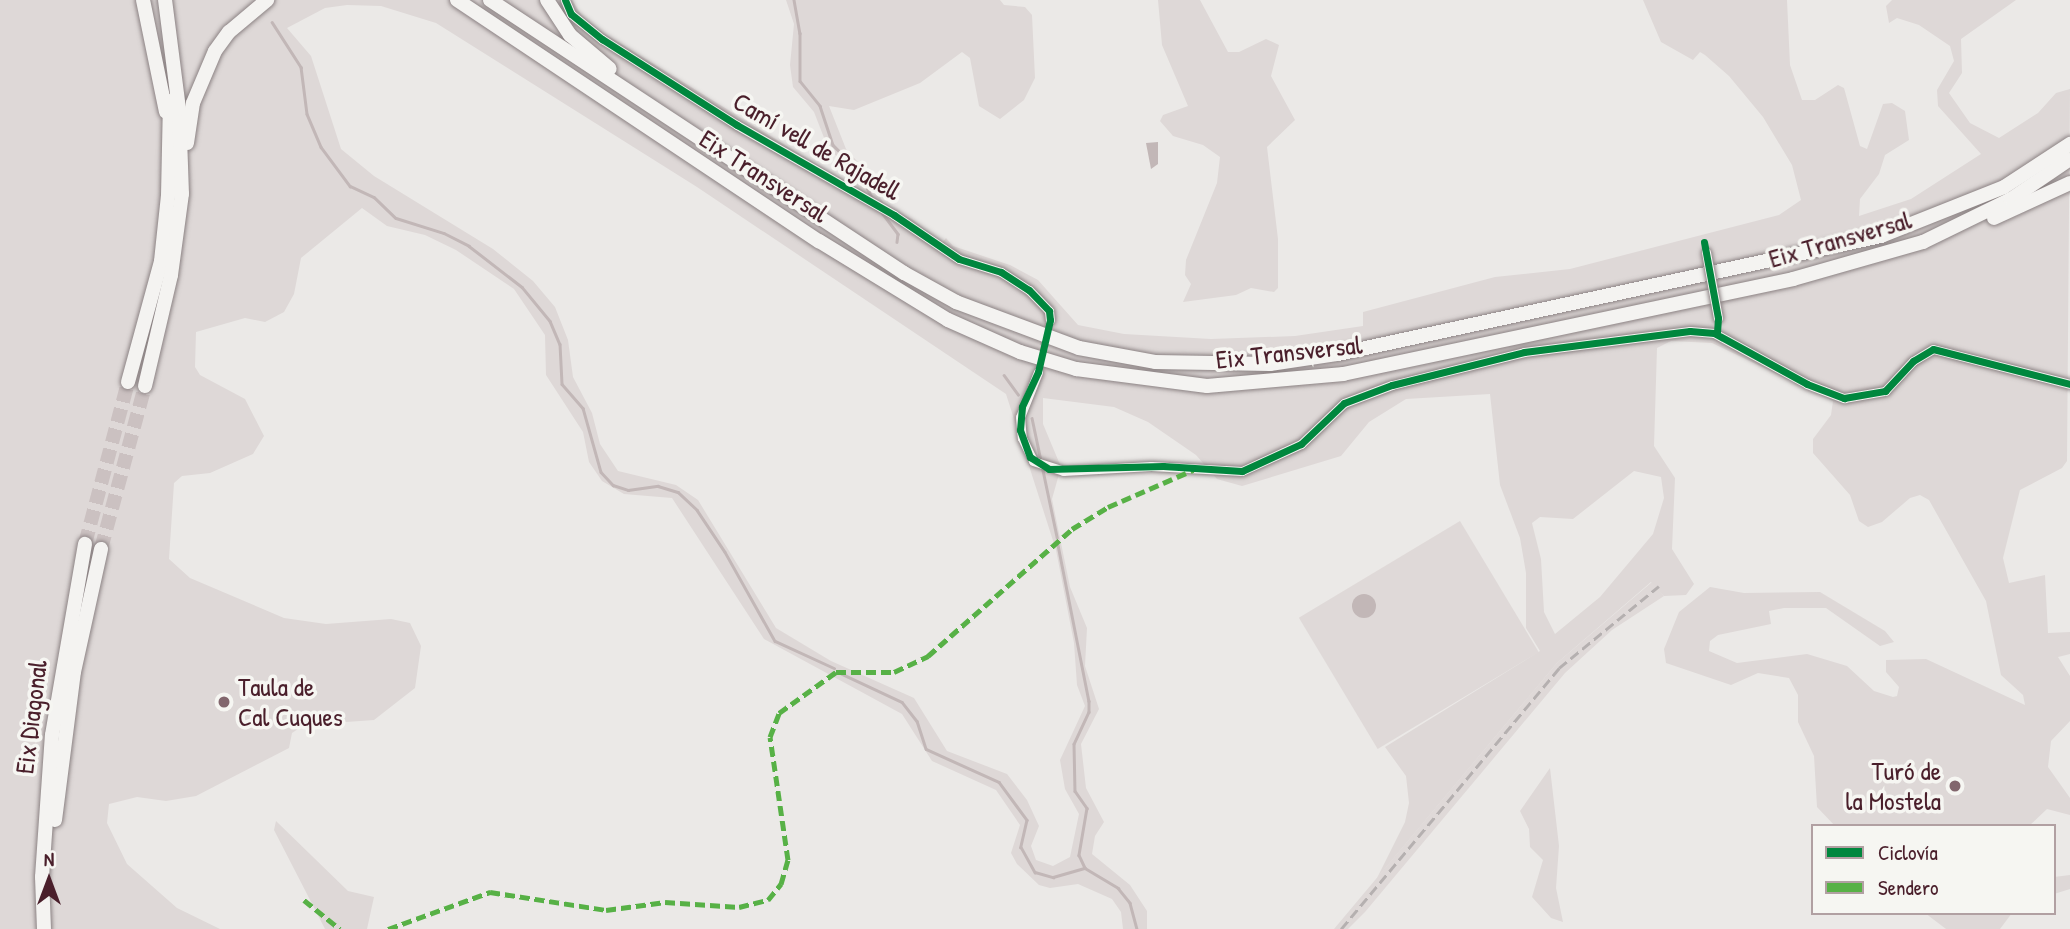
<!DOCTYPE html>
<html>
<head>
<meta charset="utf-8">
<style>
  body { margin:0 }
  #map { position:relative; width:2070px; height:929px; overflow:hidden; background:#ebe9e7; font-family:"Patrick Hand",sans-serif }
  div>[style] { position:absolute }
  .built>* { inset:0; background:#dfd9d8; transform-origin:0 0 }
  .green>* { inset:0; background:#ded8d7 }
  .water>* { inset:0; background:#c2b7b7 }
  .round { border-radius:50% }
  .stream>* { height:2.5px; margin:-1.25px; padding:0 1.25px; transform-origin:1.25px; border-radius:1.25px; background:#c2b7b7 }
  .minor-tunnel>* { height:9px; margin-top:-4.5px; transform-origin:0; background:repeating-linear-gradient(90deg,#cbc1c1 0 9px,transparent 0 13.5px) }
  .highway-tunnel>* { height:14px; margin-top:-7px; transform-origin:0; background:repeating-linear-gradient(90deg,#cbc1c1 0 14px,transparent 0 21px) }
  .roads { filter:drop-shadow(0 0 2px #8b8283) drop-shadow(0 0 2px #8b8283) }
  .minor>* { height:9px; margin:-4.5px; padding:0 4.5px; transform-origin:4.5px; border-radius:4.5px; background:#f4f3f1 }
  .highway>* { height:14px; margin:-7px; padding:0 7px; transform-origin:7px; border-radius:7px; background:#f4f3f1 }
  .rail>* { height:2.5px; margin-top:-1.25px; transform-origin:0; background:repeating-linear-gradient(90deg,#b5b0b0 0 10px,transparent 0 15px) }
  .bridges { filter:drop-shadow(0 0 2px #8b8283) drop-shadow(0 0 2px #8b8283) }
  .minor-bridge>* { height:9px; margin:-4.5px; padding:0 4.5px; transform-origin:4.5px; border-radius:4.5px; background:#f4f3f1 }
  .quiet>* { height:5px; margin-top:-2.5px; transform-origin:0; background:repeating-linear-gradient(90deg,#57b146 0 10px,transparent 0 15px) }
  .cycleway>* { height:7px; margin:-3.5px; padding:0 3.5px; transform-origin:3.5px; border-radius:3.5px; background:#00873e }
  .dots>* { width:19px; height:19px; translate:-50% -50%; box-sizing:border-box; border:4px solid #f6f6f2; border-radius:50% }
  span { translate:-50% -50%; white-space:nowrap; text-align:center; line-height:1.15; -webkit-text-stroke:7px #f6f6f2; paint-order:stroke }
  .street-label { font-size:26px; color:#4a1f2b }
  .poi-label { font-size:26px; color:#4a1f2b }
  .left { translate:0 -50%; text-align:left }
  .right { translate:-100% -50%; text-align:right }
  .legend { position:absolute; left:1811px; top:824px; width:245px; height:91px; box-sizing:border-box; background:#f6f6f2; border:2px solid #b1a0a2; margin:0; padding:9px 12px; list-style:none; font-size:21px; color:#4a1f2b }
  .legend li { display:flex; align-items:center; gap:14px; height:35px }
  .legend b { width:35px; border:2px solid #b1a0a2 }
  .north { position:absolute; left:14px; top:845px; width:70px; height:70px; -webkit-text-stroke:5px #f6f6f2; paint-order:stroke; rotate:0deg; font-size:19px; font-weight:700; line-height:28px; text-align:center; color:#4a1f2b }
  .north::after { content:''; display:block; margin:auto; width:24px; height:32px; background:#4a1f2b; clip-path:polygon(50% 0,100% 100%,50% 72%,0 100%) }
</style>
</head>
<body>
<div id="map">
  <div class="built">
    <div style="left:1460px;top:521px;width:153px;height:188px;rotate:59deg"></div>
    <div style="clip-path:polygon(1652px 582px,1664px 596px,1612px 630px,1565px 673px,1365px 912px,1348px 929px,1334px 929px,1557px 663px)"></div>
  </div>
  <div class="green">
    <div style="clip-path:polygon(evenodd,0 0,572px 0,582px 16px,602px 32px,858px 190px,855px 174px,828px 148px,814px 112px,793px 87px,790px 65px,794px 24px,786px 0,1000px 0,1004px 5px,1025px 7px,1032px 15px,1035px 78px,1024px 100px,1000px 119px,979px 106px,970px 58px,962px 52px,920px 83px,854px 110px,829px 106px,846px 149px,866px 171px,885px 206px,912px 219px,942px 243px,946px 238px,953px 246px,1010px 265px,1038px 280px,1078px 325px,1124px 334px,1211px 339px,1295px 336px,1363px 326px,1363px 312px,1495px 277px,1570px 269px,1779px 215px,1801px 200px,1792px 165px,1763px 117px,1729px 76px,1705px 55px,1700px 52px,1693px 60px,1661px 42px,1643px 0,1787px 0,1790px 65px,1802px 100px,1815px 100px,1838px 85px,1844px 88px,1860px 146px,1867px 149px,1883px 104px,1892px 103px,1905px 111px,1909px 140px,1885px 155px,1879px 174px,1860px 199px,1859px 216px,1911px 199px,1981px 154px,1938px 106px,1937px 90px,1954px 61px,1950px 46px,1919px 25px,1897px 18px,1889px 23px,1886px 6px,1892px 0,2016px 0,1961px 39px,1962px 73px,1949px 93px,1970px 123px,1999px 138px,2038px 113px,2056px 93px,2070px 89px,2067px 461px,2062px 468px,2020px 490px,2003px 558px,2009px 583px,2045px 575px,2048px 633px,2070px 632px,2070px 654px,2058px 657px,2070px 676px,2070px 721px,2051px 741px,2048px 767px,2070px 798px,2070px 815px,2047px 809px,2029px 826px,1835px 826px,1817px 807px,1814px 756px,1798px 722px,1798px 695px,1789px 678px,1758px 673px,1731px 685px,1666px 663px,1664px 649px,1679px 612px,1710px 587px,1744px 593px,1820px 592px,1885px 631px,1894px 642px,1880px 646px,1826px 608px,1784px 608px,1769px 611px,1771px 624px,1718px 635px,1710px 641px,1709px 651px,1737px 663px,1807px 654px,1847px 666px,1874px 691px,1893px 697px,1897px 696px,1899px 687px,1886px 672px,1886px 660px,1926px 659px,2025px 705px,2023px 695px,2001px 675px,1986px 601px,1929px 500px,1920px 495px,1910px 498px,1882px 522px,1868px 527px,1859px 521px,1850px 495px,1813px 453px,1813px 439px,1831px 415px,1833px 401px,1712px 343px,1671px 341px,1657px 348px,1654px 446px,1675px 478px,1672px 549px,1694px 584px,1686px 595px,1664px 596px,1651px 582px,1557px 663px,1377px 878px,1405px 822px,1409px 803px,1406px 776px,1385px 747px,1540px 651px,1526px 628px,1526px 573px,1520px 538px,1500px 485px,1490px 394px,1406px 399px,1369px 422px,1341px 456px,1242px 486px,1217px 479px,1196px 455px,1148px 422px,1114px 407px,1043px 398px,1043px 424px,1061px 467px,1052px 499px,1070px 587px,1087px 628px,1085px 666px,1099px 709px,1081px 744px,1086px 788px,1104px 822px,1095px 836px,1092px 854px,1130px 885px,1147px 911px,1147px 929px,1123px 929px,1121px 912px,1112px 899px,1078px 884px,1050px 888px,1039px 885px,1017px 864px,1011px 853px,1020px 825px,996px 790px,932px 761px,902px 714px,764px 639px,672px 498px,624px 494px,602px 481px,589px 462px,583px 432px,546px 375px,545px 335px,514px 289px,456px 250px,425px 235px,387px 226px,362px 208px,301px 258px,294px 294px,284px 312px,265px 322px,245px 318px,196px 332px,195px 367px,200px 375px,245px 399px,264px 436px,253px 454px,210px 473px,182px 476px,174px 483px,169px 559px,190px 578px,284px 618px,326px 624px,391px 619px,410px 623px,421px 646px,415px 688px,374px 720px,304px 725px,292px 733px,289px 748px,196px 796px,166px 801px,137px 797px,109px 804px,107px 823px,127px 864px,177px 908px,220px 929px,0 929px,0 0,347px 5px,381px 6px,436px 23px,697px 187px,1006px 394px,1056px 550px,1074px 643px,1077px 685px,1085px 706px,1060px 760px,1065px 789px,1079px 814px,1070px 857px,1053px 866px,1036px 860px,1031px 846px,1039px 826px,1027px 800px,1007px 774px,947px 751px,914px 698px,831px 661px,776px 628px,698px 500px,676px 485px,618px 471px,600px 444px,592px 413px,573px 377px,568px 340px,555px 307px,533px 281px,493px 249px,374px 176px,341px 149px,311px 56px,287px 28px,325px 8px,347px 5px,0 0,1634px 471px,1661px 477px,1664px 498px,1653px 534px,1600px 597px,1555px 634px,1544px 612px,1541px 559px,1532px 523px,1540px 517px,1573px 519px,1634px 471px)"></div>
    <div style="clip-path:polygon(1158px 0,1200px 0,1228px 52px,1239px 52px,1266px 39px,1279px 45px,1271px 76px,1295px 120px,1267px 147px,1278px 239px,1278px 288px,1274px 292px,1251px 288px,1236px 295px,1183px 302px,1191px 284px,1185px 275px,1186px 260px,1217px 183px,1220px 157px,1203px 145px,1173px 136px,1160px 121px,1163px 115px,1188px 106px,1162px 45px)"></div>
    <div style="clip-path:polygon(1550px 768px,1559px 846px,1556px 888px,1563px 922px,1551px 918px,1532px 897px,1543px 860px,1530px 847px,1529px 829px,1520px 811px)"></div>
    <div style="clip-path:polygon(276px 821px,348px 891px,374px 897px,367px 929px,325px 929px,274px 830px)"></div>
    <div style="clip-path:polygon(2070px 875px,2070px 889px,2054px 894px,2054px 877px)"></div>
    <div style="clip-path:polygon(1925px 913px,2012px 913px,2000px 929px,1946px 929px)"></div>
  </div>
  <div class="water">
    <div style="clip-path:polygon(1158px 142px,1158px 164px,1151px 169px,1146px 143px)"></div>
    <div class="round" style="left:1352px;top:594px;width:24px;height:24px"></div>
  </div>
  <div class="stream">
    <div style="left:794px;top:0;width:34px;rotate:80deg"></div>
    <div style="left:800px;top:33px;width:48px;rotate:90deg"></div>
    <div style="left:800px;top:81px;width:32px;rotate:51deg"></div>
    <div style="left:820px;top:106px;width:41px;rotate:71.6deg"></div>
    <div style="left:833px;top:145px;width:35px;rotate:45deg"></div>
    <div style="left:858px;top:170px;width:33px;rotate:63deg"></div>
    <div style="left:272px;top:22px;width:54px;rotate:57.2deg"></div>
    <div style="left:301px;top:67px;width:47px;rotate:82.7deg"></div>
    <div style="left:307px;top:114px;width:36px;rotate:67deg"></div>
    <div style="left:321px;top:147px;width:49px;rotate:53.4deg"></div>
    <div style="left:350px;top:186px;width:26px;rotate:25deg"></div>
    <div style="left:374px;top:197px;width:30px;rotate:44deg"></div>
    <div style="left:396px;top:218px;width:50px;rotate:17.4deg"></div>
    <div style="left:444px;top:233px;width:28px;rotate:27deg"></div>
    <div style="left:469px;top:246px;width:67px;rotate:37.7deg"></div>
    <div style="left:522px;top:287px;width:44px;rotate:50.5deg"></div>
    <div style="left:550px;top:321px;width:25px;rotate:67deg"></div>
    <div style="left:560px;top:344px;width:40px;rotate:87.1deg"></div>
    <div style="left:562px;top:384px;width:32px;rotate:49deg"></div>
    <div style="left:583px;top:408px;width:66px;rotate:74.3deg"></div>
    <div style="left:601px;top:472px;width:18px;rotate:47deg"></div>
    <div style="left:613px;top:485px;width:16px;rotate:18deg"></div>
    <div style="left:628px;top:490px;width:30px;rotate:-8deg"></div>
    <div style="left:658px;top:486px;width:21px;rotate:17deg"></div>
    <div style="left:678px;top:492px;width:26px;rotate:43deg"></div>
    <div style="left:697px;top:510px;width:50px;rotate:56.3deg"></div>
    <div style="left:725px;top:552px;width:102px;rotate:60.7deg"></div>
    <div style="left:775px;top:641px;width:65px;rotate:24.6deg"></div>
    <div style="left:880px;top:210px;width:30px;rotate:53deg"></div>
    <div style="left:898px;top:234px;width:8px;rotate:97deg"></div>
    <div style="left:1004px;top:375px;width:24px;rotate:54deg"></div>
    <div style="left:1032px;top:418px;width:122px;rotate:78.1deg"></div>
    <div style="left:1058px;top:545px;width:159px;rotate:78.8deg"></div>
    <div style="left:1089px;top:701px;width:11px;rotate:90deg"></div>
    <div style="left:1089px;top:712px;width:35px;rotate:115deg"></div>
    <div style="left:1074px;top:744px;width:47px;rotate:88.8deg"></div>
    <div style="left:1075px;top:791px;width:21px;rotate:55deg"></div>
    <div style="left:1087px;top:808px;width:48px;rotate:99.7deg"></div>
    <div style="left:1079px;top:855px;width:14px;rotate:65deg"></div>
    <div style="left:1085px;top:868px;width:39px;rotate:31deg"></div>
    <div style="left:1118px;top:888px;width:19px;rotate:51deg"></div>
    <div style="left:1130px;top:903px;width:27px;rotate:75deg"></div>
    <div style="left:842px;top:674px;width:66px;rotate:25deg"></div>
    <div style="left:902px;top:702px;width:24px;rotate:52deg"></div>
    <div style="left:917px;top:721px;width:29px;rotate:72deg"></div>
    <div style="left:926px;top:749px;width:80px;rotate:24.3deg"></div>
    <div style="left:999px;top:782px;width:47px;rotate:53.6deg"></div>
    <div style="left:1027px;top:820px;width:28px;rotate:103deg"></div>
    <div style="left:1021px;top:847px;width:29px;rotate:61deg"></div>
    <div style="left:1035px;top:872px;width:19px;rotate:16deg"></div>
    <div style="left:1053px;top:877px;width:33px;rotate:-16deg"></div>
  </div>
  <div class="minor-tunnel">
    <div style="left:1038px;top:372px;width:53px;rotate:-77deg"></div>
  </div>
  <div class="highway-tunnel">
    <div style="left:85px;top:544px;width:168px;rotate:-75.1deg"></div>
    <div style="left:101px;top:549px;width:169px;rotate:-74.9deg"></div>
  </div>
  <div class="roads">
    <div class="minor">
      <div style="left:565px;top:0;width:15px;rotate:67deg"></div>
      <div style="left:571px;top:14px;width:40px;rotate:39deg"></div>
      <div style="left:602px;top:39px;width:160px;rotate:32.5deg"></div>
      <div style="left:737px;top:125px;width:181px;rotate:29.8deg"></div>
      <div style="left:894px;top:215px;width:78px;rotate:34.1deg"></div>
      <div style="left:959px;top:259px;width:44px;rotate:17.2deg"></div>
      <div style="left:1001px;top:272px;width:33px;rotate:33deg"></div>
      <div style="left:1029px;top:290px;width:29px;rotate:46deg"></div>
      <div style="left:1049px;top:311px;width:9px;rotate:84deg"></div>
      <div style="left:1038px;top:372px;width:48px;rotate:111.8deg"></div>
      <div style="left:1020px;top:417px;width:21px;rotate:85deg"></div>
      <div style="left:1022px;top:438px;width:25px;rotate:64deg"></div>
      <div style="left:1033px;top:461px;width:32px;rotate:18deg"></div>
      <div style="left:1063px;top:471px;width:88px;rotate:-3.3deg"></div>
      <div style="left:1151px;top:466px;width:91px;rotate:3.1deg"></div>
      <div style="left:1242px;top:471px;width:65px;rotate:-24.6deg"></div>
      <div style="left:1301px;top:444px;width:59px;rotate:-43.6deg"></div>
      <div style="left:1344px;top:403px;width:51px;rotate:-20.6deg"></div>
      <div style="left:1392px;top:385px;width:136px;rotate:-14deg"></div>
      <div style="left:1524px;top:352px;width:167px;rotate:-7.2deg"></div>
      <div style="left:1690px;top:331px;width:24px;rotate:5deg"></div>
      <div style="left:1714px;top:333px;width:106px;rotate:28.7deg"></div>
      <div style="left:1807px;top:384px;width:40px;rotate:21deg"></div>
      <div style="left:1844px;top:398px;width:42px;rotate:-9.7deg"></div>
      <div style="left:1885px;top:391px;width:41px;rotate:-47deg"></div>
      <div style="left:1913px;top:361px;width:23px;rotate:-31deg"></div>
      <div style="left:1933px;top:349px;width:141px;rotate:14.3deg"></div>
    </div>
    <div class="highway">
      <div style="left:143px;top:0;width:114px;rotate:78.4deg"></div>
      <div style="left:457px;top:0;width:435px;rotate:33.7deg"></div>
      <div style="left:819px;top:241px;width:151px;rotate:31.5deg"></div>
      <div style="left:948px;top:320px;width:79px;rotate:24deg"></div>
      <div style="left:1020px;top:352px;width:59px;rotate:16.9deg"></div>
      <div style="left:1076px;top:369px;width:132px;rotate:7.4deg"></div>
      <div style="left:1207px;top:386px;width:137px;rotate:-5deg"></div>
      <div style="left:1343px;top:374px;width:460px;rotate:-11.9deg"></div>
      <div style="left:1793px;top:279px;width:135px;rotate:-15.9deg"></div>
      <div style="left:1923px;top:242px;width:98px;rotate:-26deg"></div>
      <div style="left:2011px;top:199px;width:71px;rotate:-34.1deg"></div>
      <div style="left:490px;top:0;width:496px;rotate:33.4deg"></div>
      <div style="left:904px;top:273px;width:60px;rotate:29.1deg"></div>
      <div style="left:956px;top:302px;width:131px;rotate:20.5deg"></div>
      <div style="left:1079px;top:348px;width:77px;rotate:10.4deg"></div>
      <div style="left:1155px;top:362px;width:115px;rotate:1deg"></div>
      <div style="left:1270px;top:364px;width:69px;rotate:-8.4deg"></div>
      <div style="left:1338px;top:354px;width:556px;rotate:-12.26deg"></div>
      <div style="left:1881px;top:236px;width:132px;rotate:-21.7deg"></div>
      <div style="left:2004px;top:187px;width:79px;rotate:-33.1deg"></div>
      <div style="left:547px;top:0;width:42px;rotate:56.7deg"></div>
      <div style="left:570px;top:35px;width:52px;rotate:40.4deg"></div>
      <div style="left:187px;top:143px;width:40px;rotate:-81.5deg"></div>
      <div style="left:193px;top:103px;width:56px;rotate:-67.1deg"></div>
      <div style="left:215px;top:51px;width:24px;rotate:-54deg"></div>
      <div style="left:229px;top:32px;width:50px;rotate:-40.1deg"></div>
      <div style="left:1994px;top:218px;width:84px;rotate:-24.7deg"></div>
      <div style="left:128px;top:382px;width:125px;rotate:-74.7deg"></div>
      <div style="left:161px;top:261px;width:65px;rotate:-83.9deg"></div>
      <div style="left:168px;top:196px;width:95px;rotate:-88.8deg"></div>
      <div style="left:145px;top:386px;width:114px;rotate:-76.8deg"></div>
      <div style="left:171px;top:275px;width:82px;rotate:-82.3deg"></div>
      <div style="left:182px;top:194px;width:85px;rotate:-92deg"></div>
      <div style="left:179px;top:109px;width:110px;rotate:-97.3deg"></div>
      <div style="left:55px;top:820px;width:149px;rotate:-82.7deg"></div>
      <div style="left:74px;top:672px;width:126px;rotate:-77.6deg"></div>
      <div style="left:44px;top:929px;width:52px;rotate:-92.2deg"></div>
      <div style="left:42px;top:877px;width:142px;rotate:-86deg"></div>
      <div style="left:52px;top:735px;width:194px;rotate:-80.2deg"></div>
    </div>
  </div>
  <div class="rail">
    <div style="left:1341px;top:929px;width:340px;rotate:-50.1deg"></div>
    <div style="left:1559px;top:668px;width:129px;rotate:-39.4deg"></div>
  </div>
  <div class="bridges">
    <div class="minor-bridge">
      <div style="left:1706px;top:252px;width:67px;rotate:79.7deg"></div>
    </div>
  </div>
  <div class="quiet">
    <div style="left:304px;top:900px;width:46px;rotate:38.9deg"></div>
    <div style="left:388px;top:929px;width:109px;rotate:-19.9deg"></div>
    <div style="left:490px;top:892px;width:117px;rotate:8.8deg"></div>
    <div style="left:606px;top:910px;width:60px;rotate:-7.7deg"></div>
    <div style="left:665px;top:902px;width:74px;rotate:3.9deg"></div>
    <div style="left:739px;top:907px;width:30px;rotate:-14deg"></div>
    <div style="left:768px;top:900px;width:21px;rotate:-51deg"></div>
    <div style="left:781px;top:884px;width:25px;rotate:-74deg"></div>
    <div style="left:788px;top:860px;width:124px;rotate:-98.3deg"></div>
    <div style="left:770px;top:737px;width:26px;rotate:-69deg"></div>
    <div style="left:779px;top:713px;width:70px;rotate:-35.7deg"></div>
    <div style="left:836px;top:672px;width:58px"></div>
    <div style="left:894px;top:672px;width:38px;rotate:-25deg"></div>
    <div style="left:928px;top:656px;width:192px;rotate:-41.4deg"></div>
    <div style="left:1072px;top:529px;width:42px;rotate:-31.4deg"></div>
    <div style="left:1108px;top:507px;width:93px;rotate:-23.5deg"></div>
  </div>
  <div class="cycleway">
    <div style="left:565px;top:0;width:15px;rotate:67deg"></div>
    <div style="left:571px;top:14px;width:40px;rotate:39deg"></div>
    <div style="left:602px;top:39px;width:160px;rotate:32.5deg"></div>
    <div style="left:737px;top:125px;width:181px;rotate:29.8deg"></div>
    <div style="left:894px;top:215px;width:78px;rotate:34.1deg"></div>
    <div style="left:959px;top:259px;width:44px;rotate:17.2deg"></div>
    <div style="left:1001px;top:272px;width:33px;rotate:33deg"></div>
    <div style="left:1029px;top:290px;width:29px;rotate:46deg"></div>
    <div style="left:1049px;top:311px;width:9px;rotate:84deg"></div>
    <div style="left:1050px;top:320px;width:53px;rotate:103deg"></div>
    <div style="left:1038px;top:372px;width:38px;rotate:115deg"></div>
    <div style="left:1022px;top:407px;width:23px;rotate:95deg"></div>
    <div style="left:1020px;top:430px;width:29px;rotate:70deg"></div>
    <div style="left:1030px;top:457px;width:22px;rotate:32deg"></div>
    <div style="left:1049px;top:469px;width:114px;rotate:-1.5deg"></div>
    <div style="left:1163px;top:466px;width:79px;rotate:3.6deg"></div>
    <div style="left:1242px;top:471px;width:65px;rotate:-24.6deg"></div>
    <div style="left:1301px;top:444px;width:59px;rotate:-43.6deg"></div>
    <div style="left:1344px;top:403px;width:51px;rotate:-20.6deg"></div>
    <div style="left:1392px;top:385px;width:136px;rotate:-14deg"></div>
    <div style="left:1524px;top:352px;width:167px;rotate:-7.2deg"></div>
    <div style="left:1690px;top:331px;width:24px;rotate:5deg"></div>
    <div style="left:1714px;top:333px;width:106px;rotate:28.7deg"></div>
    <div style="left:1807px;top:384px;width:40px;rotate:21deg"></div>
    <div style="left:1844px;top:398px;width:42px;rotate:-9.7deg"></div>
    <div style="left:1885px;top:391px;width:41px;rotate:-47deg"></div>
    <div style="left:1913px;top:361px;width:23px;rotate:-31deg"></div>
    <div style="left:1933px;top:349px;width:141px;rotate:14.3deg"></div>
    <div style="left:1704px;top:242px;width:77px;rotate:79.6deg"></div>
    <div style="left:1718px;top:318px;width:16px;rotate:94deg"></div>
  </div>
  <div class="dots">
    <div style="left:224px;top:702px;background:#82666d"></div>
    <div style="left:1955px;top:786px;background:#82666d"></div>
  </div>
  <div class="street-label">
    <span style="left:817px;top:146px;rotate:30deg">Camí vell de Rajadell</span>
    <span style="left:764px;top:176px;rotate:33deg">Eix Transversal</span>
    <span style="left:1840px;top:239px;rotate:-16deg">Eix Transversal</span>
    <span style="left:1289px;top:352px;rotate:-6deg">Eix Transversal</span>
    <span style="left:31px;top:717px;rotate:-83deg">Eix Diagonal</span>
  </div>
  <div class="poi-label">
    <span class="left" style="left:238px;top:702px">Taula de<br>Cal Cuques</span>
    <span class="right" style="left:1941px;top:786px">Turó de<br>la Mostela</span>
  </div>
  <ul class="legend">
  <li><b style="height:9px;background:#00873e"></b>Ciclovía</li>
  <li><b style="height:9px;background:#57b146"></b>Sendero</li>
  </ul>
  <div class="north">N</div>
</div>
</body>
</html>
